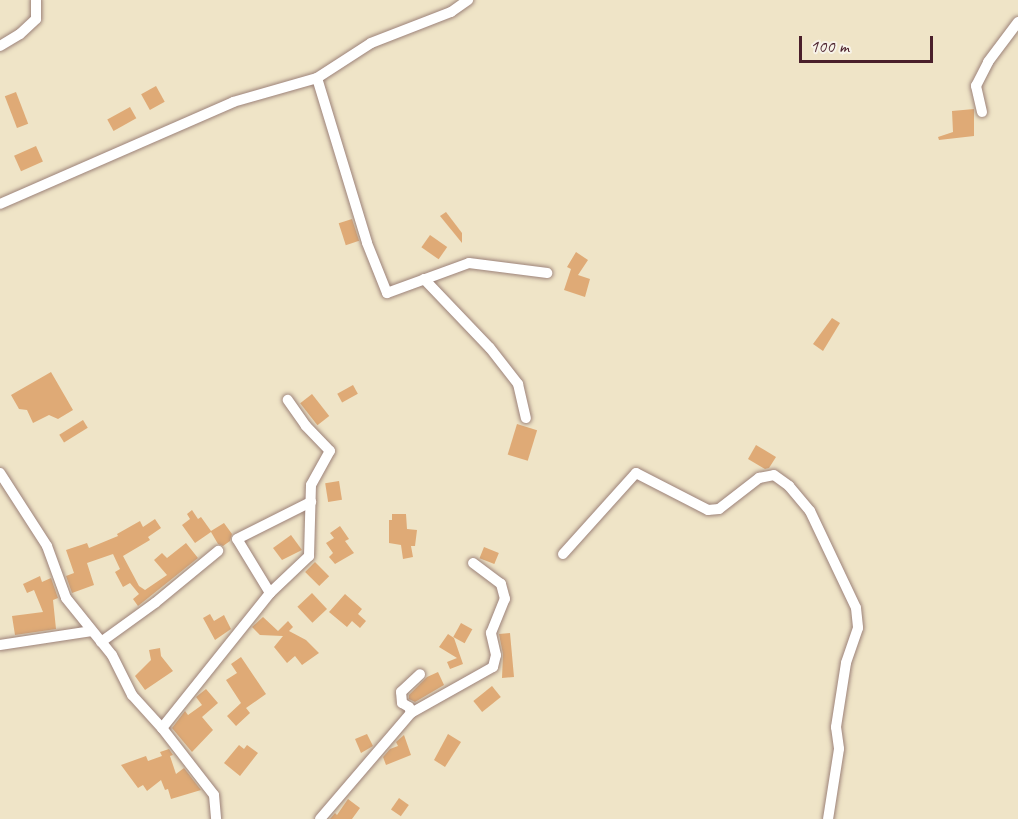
<!DOCTYPE html>
<html>
<head>
<meta charset="utf-8">
<style>
  body { margin:0 }
  #map { position:relative; width:1018px; height:819px; overflow:hidden; background:#efe4c7; font-family:Caveat,sans-serif }
  div>[style] { position:absolute }
  .building>* { inset:0; background:#dfaa76; transform-origin:0 0 }
  .roads { filter:drop-shadow(0 0 2px #9c8279) drop-shadow(0 0 2px #9c8279) }
  .minor>* { height:10px; margin:-5px; padding:0 5px; transform-origin:5px; border-radius:5px; background:#fff }
  span { translate:-50% -50%; white-space:nowrap; text-align:center; line-height:1.15; -webkit-text-stroke:4.5px #f7f3e8; paint-order:stroke }
  .scale { position:absolute; left:799px; top:36px; width:134px; height:27px; box-sizing:border-box; border:3px solid #4a1f2b; border-top:0; padding-left:8px; font-size:18px; line-height:21px; white-space:nowrap; color:#4a1f2b; -webkit-text-stroke:4px #f7f3e8; paint-order:stroke }
</style>
</head>
<body>
<div id="map">
  <div class="building">
    <div style="left:156px;top:86px;width:18px;height:17px;rotate:61deg"></div>
    <div style="left:16px;top:92px;width:34px;height:12px;rotate:69deg"></div>
    <div style="left:130px;top:107px;width:13px;height:26px;rotate:61deg"></div>
    <div style="clip-path:polygon(974px 109px,974px 136px,939px 140px,938px 137px,953px 132px,952px 111px)"></div>
    <div style="left:36px;top:146px;width:17px;height:24px;rotate:66deg"></div>
    <div style="clip-path:polygon(446px 212px,462px 233px,462px 243px,440px 216px)"></div>
    <div style="left:352px;top:219px;width:23px;height:14px;rotate:72deg"></div>
    <div style="left:430px;top:235px;width:21px;height:15px;rotate:35deg"></div>
    <div style="clip-path:polygon(576px 252px,588px 260px,578px 275px,590px 279px,585px 297px,564px 290px,571px 269px,567px 267px)"></div>
    <div style="clip-path:polygon(832px 318px,840px 323px,823px 351px,813px 344px)"></div>
    <div style="clip-path:polygon(51px 372px,73px 410px,58px 419px,49px 415px,33px 423px,27px 410px,19px 409px,11px 395px)"></div>
    <div style="left:353px;top:385px;width:10px;height:18px;rotate:61deg"></div>
    <div style="left:312px;top:394px;width:28px;height:15px;rotate:52deg"></div>
    <div style="left:83px;top:420px;width:9px;height:28px;rotate:58deg"></div>
    <div style="left:517px;top:424px;width:21px;height:32px;rotate:17deg"></div>
    <div style="clip-path:polygon(756px 445px,776px 457px,769px 468px,765px 469px,748px 459px)"></div>
    <div style="left:339px;top:481px;width:19px;height:14px;rotate:81deg"></div>
    <div style="clip-path:polygon(192px 510px,198px 519px,201px 517px,211px 531px,224px 523px,232px 534px,230px 541px,223px 546px,218px 544px,211px 532px,195px 543px,182px 525px,190px 519px,187px 514px)"></div>
    <div style="clip-path:polygon(392px 514px,406px 514px,407px 529px,417px 530px,415px 546px,411px 546px,413px 557px,403px 559px,401px 545px,389px 543px,389px 520px,392px 520px)"></div>
    <div style="clip-path:polygon(155px 519px,161px 528px,148px 537px,150px 540px,123px 556px,139px 586px,145px 590px,167px 575px,154px 560px,162px 553px,167px 558px,186px 543px,198px 558px,138px 606px,133px 599px,139px 594px,130px 583px,123px 587px,115px 572px,120px 569px,113px 554px,87px 563px,94px 585px,72px 593px,66px 576px,74px 573px,66px 550px,87px 543px,89px 548px,118px 536px,117px 534px,140px 521px,143px 527px)"></div>
    <div style="clip-path:polygon(340px 526px,349px 539px,345px 541px,354px 553px,335px 564px,329px 557px,333px 553px,326px 543px,334px 538px,330px 533px)"></div>
    <div style="clip-path:polygon(291px 535px,302px 550px,282px 560px,273px 548px)"></div>
    <div style="left:484px;top:547px;width:16px;height:12px;rotate:22deg"></div>
    <div style="left:315px;top:562px;width:20px;height:14px;rotate:45deg"></div>
    <div style="clip-path:polygon(40px 576px,42px 582px,51px 578px,58px 598px,53px 600px,56px 629px,15px 635px,12px 616px,43px 612px,34px 590px,27px 593px,23px 584px)"></div>
    <div style="left:312px;top:593px;width:22px;height:20px;rotate:47deg"></div>
    <div style="clip-path:polygon(345px 594px,362px 609px,358px 614px,366px 621px,360px 628px,352px 621px,347px 627px,329px 612px)"></div>
    <div style="clip-path:polygon(210px 614px,214px 621px,224px 615px,231px 629px,215px 640px,203px 618px)"></div>
    <div style="clip-path:polygon(263px 617px,278px 631px,288px 621px,293px 627px,289px 631px,306px 640px,319px 653px,302px 665px,295px 656px,287px 663px,274px 647px,283px 636px,260px 635px,252px 627px)"></div>
    <div style="left:461px;top:623px;width:13px;height:16px;rotate:29deg"></div>
    <div style="clip-path:polygon(510px 633px,514px 677px,502px 678px,503px 654px,499px 634px)"></div>
    <div style="clip-path:polygon(448px 634px,454px 638px,463px 664px,450px 669px,447px 662px,457px 658px,439px 647px)"></div>
    <div style="clip-path:polygon(160px 648px,161px 656px,173px 671px,145px 690px,135px 676px,151px 660px,149px 650px)"></div>
    <div style="clip-path:polygon(241px 657px,266px 694px,246px 708px,250px 713px,236px 726px,227px 716px,241px 703px,226px 680px,237px 673px,231px 664px)"></div>
    <div style="clip-path:polygon(438px 672px,444px 685px,415px 702px,409px 699px,409px 695px,427px 677px)"></div>
    <div style="left:492px;top:686px;width:14px;height:24px;rotate:51deg"></div>
    <div style="clip-path:polygon(206px 689px,218px 703px,202px 717px,213px 730px,192px 752px,172px 728px,185px 711px,188px 715px,202px 705px,196px 697px)"></div>
    <div style="clip-path:polygon(367px 734px,373px 746px,361px 753px,355px 739px)"></div>
    <div style="clip-path:polygon(448px 734px,461px 742px,445px 767px,434px 760px)"></div>
    <div style="clip-path:polygon(404px 735px,411px 755px,386px 765px,383px 757px,390px 749px,398px 746px,396px 742px)"></div>
    <div style="clip-path:polygon(239px 745px,244px 749px,247px 745px,258px 753px,240px 776px,224px 763px)"></div>
    <div style="clip-path:polygon(169px 749px,173px 755px,170px 756px,176px 774px,184px 768px,201px 790px,171px 799px,168px 789px,165px 790px,161px 780px,147px 791px,143px 785px,138px 788px,121px 765px,146px 756px,148px 761px,162px 756px,160px 752px)"></div>
    <div style="left:399px;top:798px;width:12px;height:14px;rotate:35deg"></div>
    <div style="clip-path:polygon(348px 799px,360px 808px,352px 819px,330px 819px,335px 813px,337px 815px)"></div>
  </div>
  <div class="roads">
    <div class="minor">
      <div style="left:0;top:46px;width:23px;rotate:-31deg"></div>
      <div style="left:20px;top:34px;width:22px;rotate:-43deg"></div>
      <div style="left:36px;top:19px;width:19px;rotate:-90deg"></div>
      <div style="left:317px;top:78px;width:172px;rotate:73.1deg"></div>
      <div style="left:367px;top:243px;width:54px;rotate:68.2deg"></div>
      <div style="left:387px;top:293px;width:87px;rotate:-20.1deg"></div>
      <div style="left:469px;top:263px;width:79px;rotate:7.3deg"></div>
      <div style="left:982px;top:112px;width:27px;rotate:-103deg"></div>
      <div style="left:976px;top:86px;width:27px;rotate:-63deg"></div>
      <div style="left:988px;top:62px;width:50px;rotate:-53.1deg"></div>
      <div style="left:0;top:204px;width:254px;rotate:-23.6deg"></div>
      <div style="left:233px;top:102px;width:87px;rotate:-15.9deg"></div>
      <div style="left:317px;top:78px;width:64px;rotate:-32.9deg"></div>
      <div style="left:371px;top:43px;width:86px;rotate:-21.2deg"></div>
      <div style="left:451px;top:12px;width:21px;rotate:-35deg"></div>
      <div style="left:424px;top:279px;width:95px;rotate:46.3deg"></div>
      <div style="left:490px;top:348px;width:46px;rotate:52.1deg"></div>
      <div style="left:518px;top:384px;width:35px;rotate:77deg"></div>
      <div style="left:0;top:473px;width:87px;rotate:57.2deg"></div>
      <div style="left:47px;top:546px;width:55px;rotate:69.9deg"></div>
      <div style="left:66px;top:598px;width:73px;rotate:51.1deg"></div>
      <div style="left:112px;top:655px;width:45px;rotate:63.4deg"></div>
      <div style="left:132px;top:695px;width:45px;rotate:47.7deg"></div>
      <div style="left:162px;top:728px;width:85px;rotate:52.2deg"></div>
      <div style="left:214px;top:795px;width:24px;rotate:85deg"></div>
      <div style="left:563px;top:554px;width:109px;rotate:-48deg"></div>
      <div style="left:636px;top:473px;width:81px;rotate:27.2deg"></div>
      <div style="left:708px;top:510px;width:11px;rotate:-5deg"></div>
      <div style="left:719px;top:509px;width:51px;rotate:-37.8deg"></div>
      <div style="left:759px;top:478px;width:15px;rotate:-11deg"></div>
      <div style="left:774px;top:475px;width:19px;rotate:36deg"></div>
      <div style="left:789px;top:486px;width:33px;rotate:50deg"></div>
      <div style="left:810px;top:511px;width:107px;rotate:64.6deg"></div>
      <div style="left:856px;top:608px;width:20px;rotate:84deg"></div>
      <div style="left:858px;top:628px;width:37px;rotate:109deg"></div>
      <div style="left:846px;top:663px;width:65px;rotate:98.9deg"></div>
      <div style="left:836px;top:727px;width:22px;rotate:82deg"></div>
      <div style="left:839px;top:749px;width:71px;rotate:98.9deg"></div>
      <div style="left:270px;top:593px;width:63px;rotate:-121.4deg"></div>
      <div style="left:237px;top:539px;width:83px;rotate:-26.6deg"></div>
      <div style="left:101px;top:642px;width:67px;rotate:-35.8deg"></div>
      <div style="left:155px;top:603px;width:82px;rotate:-39.5deg"></div>
      <div style="left:0;top:645px;width:93px;rotate:-8.7deg"></div>
      <div style="left:411px;top:713px;width:94px;rotate:-29.3deg"></div>
      <div style="left:493px;top:667px;width:12px;rotate:-76deg"></div>
      <div style="left:496px;top:655px;width:23px;rotate:-103deg"></div>
      <div style="left:491px;top:633px;width:37px;rotate:-68deg"></div>
      <div style="left:505px;top:599px;width:16px;rotate:-105deg"></div>
      <div style="left:501px;top:584px;width:35px;rotate:-143deg"></div>
      <div style="left:162px;top:728px;width:173px;rotate:-51.3deg"></div>
      <div style="left:270px;top:593px;width:54px;rotate:-43.5deg"></div>
      <div style="left:309px;top:556px;width:71px;rotate:-88.4deg"></div>
      <div style="left:311px;top:485px;width:39px;rotate:-61deg"></div>
      <div style="left:330px;top:451px;width:35px;rotate:-134deg"></div>
      <div style="left:306px;top:426px;width:32px;rotate:-125deg"></div>
      <div style="left:320px;top:819px;width:140px;rotate:-49.4deg"></div>
      <div style="left:411px;top:713px;width:6px;rotate:-108deg"></div>
      <div style="left:409px;top:707px;width:8px;rotate:-150deg"></div>
      <div style="left:402px;top:703px;width:11px;rotate:-95deg"></div>
      <div style="left:401px;top:692px;width:26px;rotate:-43deg"></div>
    </div>
  </div>
  <div class="scale">100 m</div>
</div>
</body>
</html>
